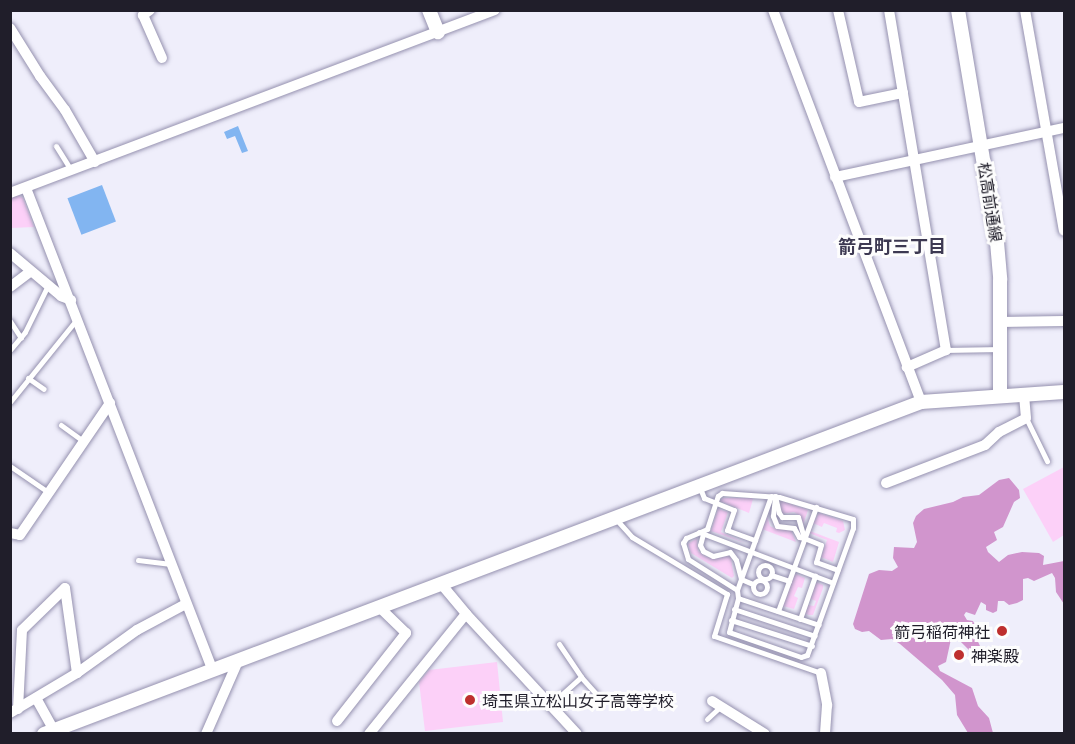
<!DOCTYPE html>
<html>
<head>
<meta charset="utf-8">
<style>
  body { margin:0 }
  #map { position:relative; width:1075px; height:744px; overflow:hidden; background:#efeefb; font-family:Literata,"Noto Sans JP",serif }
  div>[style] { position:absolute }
  .green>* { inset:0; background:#fcd0f8 }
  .forest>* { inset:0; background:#d195cd }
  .water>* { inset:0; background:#82b5f1; transform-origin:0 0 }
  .roads { filter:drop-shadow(0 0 2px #9591af) drop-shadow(0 0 2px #9591af) }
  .lane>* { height:5px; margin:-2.5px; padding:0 2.5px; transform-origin:2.5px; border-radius:2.5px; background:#fff }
  .lane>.ring { margin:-2.5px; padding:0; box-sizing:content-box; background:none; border:5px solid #fff; border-radius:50% }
  .street>* { height:10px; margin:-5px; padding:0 5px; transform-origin:5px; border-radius:5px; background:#fff }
  .secondary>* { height:14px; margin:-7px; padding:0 7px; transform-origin:7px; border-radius:7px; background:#fff }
  .dots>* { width:16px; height:16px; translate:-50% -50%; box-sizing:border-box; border:3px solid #fdfdfd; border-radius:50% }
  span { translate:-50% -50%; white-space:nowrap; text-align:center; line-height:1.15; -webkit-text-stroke:6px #fdfdfd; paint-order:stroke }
  .street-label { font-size:16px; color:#201e2a }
  .poi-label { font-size:16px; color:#201e2a }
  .right { translate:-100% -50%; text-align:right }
  .left { translate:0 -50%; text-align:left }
  .neighbourhood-label { font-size:18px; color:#3d3952; font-weight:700 }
  .frame { position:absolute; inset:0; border:12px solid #201e2a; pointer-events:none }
</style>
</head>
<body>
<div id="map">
  <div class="green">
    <div style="clip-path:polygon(18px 195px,23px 198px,34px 227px,11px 228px,10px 198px)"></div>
    <div style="clip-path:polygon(1064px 467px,1064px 535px,1053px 542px,1023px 489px)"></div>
    <div style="clip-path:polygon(723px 498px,752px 498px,753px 499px,749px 513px,720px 501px)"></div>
    <div style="clip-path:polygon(782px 501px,808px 510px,803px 525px,800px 516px,794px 512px,781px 514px,778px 502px)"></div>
    <div style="clip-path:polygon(718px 509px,728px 512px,721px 532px,745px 543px,711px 531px)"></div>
    <div style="clip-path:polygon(819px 513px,843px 521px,845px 530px,839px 533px,836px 532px,837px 528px,824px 523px,822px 527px,813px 523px)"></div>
    <div style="clip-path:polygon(767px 516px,770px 526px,776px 529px,791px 530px,796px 542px,762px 529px)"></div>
    <div style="clip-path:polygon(810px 531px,839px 542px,833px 562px,821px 557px,827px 540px,809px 533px)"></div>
    <div style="clip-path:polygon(697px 538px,698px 551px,706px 557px,727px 554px,731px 558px,734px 576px,732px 578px,691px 553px,688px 544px)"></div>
    <div style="clip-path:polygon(796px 574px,805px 578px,802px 588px,798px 587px,794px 596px,798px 598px,794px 609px,783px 606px,783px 601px,793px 575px)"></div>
    <div style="clip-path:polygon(816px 582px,823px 585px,823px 588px,813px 615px,809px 615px,804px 613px,807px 605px,814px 606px,816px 601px,809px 598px)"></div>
    <div style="clip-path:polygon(497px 662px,503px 722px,425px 731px,419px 682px,429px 670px)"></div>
  </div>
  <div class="forest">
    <div style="clip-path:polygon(1009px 478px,1019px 490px,1020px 498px,1014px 502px,1003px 527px,994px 532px,997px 540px,986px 547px,988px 552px,999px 562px,1008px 555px,1022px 552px,1039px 553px,1044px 556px,1043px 565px,1064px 561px,1064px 604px,1056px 592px,1055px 578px,1052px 573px,1034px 581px,1028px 578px,1023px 579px,1023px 600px,1017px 603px,1009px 605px,1004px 601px,998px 601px,997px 611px,993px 613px,986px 610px,986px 605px,981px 602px,975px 615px,966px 612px,964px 615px,967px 620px,973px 621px,975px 625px,971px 627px,965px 622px,961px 629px,965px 632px,973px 631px,980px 646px,978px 652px,971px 652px,956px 637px,951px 639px,946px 662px,938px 666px,940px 671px,972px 688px,978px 706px,989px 718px,993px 733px,968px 733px,957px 715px,955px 695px,942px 680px,900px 644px,892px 639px,881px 640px,869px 631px,862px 632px,855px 629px,853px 624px,869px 574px,879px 570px,892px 571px,898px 567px,893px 558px,894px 547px,914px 548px,917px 542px,913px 523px,916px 516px,924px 509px,953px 502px,963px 497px,979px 495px,999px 480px)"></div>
  </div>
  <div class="water">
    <div style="clip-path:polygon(238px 126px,248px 151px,242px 153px,235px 136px,227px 139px,224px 132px)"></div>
    <div style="left:102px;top:185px;width:39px;height:37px;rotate:69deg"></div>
  </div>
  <div class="roads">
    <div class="lane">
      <div style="left:56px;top:146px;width:28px;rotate:58deg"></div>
      <div style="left:10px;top:321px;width:20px;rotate:57deg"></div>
      <div style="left:10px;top:350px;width:23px;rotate:-50deg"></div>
      <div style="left:25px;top:332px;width:52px;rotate:-63.9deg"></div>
      <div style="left:946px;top:350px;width:53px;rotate:-1.1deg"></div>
      <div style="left:28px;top:378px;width:19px;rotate:35deg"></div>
      <div style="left:10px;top:402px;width:107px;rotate:-51.1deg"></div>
      <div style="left:1026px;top:418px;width:48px;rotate:64deg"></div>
      <div style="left:61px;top:425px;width:26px;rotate:36deg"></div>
      <div style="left:10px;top:466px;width:46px;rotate:34.4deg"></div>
      <div style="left:700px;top:488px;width:11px;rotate:68deg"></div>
      <div style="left:704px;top:498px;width:32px;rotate:22deg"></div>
      <div style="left:734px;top:510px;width:21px;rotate:109deg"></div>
      <div style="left:727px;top:530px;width:30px;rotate:20deg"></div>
      <div style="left:722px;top:493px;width:57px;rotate:4deg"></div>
      <div style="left:779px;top:497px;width:77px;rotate:16.6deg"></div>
      <div style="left:853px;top:519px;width:9px;rotate:90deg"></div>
      <div style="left:853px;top:528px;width:135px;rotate:109.9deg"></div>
      <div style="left:807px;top:655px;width:6px;rotate:162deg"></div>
      <div style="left:801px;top:657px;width:76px;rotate:-160.9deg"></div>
      <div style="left:729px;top:632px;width:35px;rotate:-75deg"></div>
      <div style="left:738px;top:598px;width:8px;rotate:-97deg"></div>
      <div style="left:737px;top:590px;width:58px;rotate:-147.7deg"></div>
      <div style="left:688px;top:559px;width:17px;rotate:-107deg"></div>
      <div style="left:683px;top:543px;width:6px;rotate:-59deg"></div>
      <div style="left:686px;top:538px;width:23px;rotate:-23deg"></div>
      <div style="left:707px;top:529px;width:35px;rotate:-72deg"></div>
      <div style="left:718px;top:496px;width:5px;rotate:-37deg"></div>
      <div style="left:615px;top:518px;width:25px;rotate:48deg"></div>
      <div style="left:632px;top:537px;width:111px;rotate:31deg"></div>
      <div style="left:727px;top:594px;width:44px;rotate:107.2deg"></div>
      <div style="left:714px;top:636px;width:113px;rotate:19.1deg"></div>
      <div style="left:699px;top:532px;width:143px;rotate:20.8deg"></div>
      <div style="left:703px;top:534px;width:11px;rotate:105deg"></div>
      <div style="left:700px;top:545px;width:7px;rotate:63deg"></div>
      <div style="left:703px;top:551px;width:11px;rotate:27deg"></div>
      <div style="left:713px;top:556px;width:17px;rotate:-13deg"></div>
      <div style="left:730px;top:552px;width:10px;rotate:53deg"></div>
      <div style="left:736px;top:560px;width:20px;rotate:75deg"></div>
      <div style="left:741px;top:579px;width:13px;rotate:23deg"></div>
      <div style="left:804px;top:538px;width:5px;rotate:-169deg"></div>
      <div style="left:799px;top:537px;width:10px;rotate:-119deg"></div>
      <div style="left:794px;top:528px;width:17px;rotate:-173deg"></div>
      <div style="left:777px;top:526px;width:11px;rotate:-112deg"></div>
      <div style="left:773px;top:516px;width:20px;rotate:-84deg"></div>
      <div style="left:775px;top:496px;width:17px;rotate:77deg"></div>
      <div style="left:779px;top:513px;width:5px;rotate:53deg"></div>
      <div style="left:782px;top:517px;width:16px"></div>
      <div style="left:798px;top:517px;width:22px;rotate:74deg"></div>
      <div style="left:804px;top:538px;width:18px;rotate:22deg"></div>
      <div style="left:821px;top:545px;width:18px;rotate:106deg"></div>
      <div style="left:816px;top:562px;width:23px;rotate:20deg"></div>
      <div style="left:138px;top:560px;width:33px;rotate:7deg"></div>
      <div class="ring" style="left:758px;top:565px;width:9px;height:9px"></div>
      <div style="left:771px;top:575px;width:19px;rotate:18deg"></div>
      <div class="ring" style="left:753px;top:580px;width:9px;height:9px"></div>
      <div style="left:737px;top:590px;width:100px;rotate:-70.1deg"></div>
      <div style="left:738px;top:598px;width:85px;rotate:18.4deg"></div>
      <div style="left:734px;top:609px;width:85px;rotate:18.4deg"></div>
      <div style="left:778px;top:611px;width:111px;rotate:-69.9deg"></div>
      <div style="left:800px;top:619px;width:46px;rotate:-70.8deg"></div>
      <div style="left:731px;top:620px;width:85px;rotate:17.8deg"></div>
      <div style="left:559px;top:644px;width:40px;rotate:56deg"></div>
      <div style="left:550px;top:705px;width:42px;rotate:-42.1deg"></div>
      <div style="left:581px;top:677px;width:24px;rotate:48deg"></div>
      <div style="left:707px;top:719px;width:18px;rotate:-43deg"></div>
    </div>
    <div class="street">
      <div style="left:150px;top:10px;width:9px;rotate:144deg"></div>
      <div style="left:143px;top:15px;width:47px;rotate:66.2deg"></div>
      <div style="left:773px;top:10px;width:419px;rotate:69.3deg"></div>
      <div style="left:838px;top:10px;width:94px;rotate:77.1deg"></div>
      <div style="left:859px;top:102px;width:45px;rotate:-11.6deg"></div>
      <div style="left:889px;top:10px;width:345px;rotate:80.5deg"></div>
      <div style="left:946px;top:350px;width:43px;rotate:156.4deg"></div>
      <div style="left:1025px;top:10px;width:224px;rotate:80deg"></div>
      <div style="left:10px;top:28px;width:57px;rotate:58deg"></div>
      <div style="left:40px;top:76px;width:42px;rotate:53.7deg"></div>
      <div style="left:65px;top:110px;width:60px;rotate:60deg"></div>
      <div style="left:835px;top:177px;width:234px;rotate:-12.1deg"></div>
      <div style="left:26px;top:188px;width:518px;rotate:68.84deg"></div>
      <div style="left:10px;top:193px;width:518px;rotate:-20.67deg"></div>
      <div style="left:10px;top:253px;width:67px;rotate:40.1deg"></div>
      <div style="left:61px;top:296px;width:11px;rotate:22deg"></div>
      <div style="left:10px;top:287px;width:26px;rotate:-37deg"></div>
      <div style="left:1000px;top:322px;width:64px;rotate:-0.9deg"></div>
      <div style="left:886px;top:483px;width:106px;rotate:-21deg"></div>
      <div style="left:985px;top:445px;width:19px;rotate:-43deg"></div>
      <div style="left:999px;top:432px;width:30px;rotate:-27deg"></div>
      <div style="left:1026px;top:418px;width:24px;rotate:-95deg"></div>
      <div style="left:10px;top:533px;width:10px;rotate:11deg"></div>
      <div style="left:20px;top:535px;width:160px;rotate:-55.7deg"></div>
      <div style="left:442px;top:585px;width:38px;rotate:50deg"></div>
      <div style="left:466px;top:614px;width:163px;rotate:47.2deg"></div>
      <div style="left:821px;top:673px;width:33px;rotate:79deg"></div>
      <div style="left:827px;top:705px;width:29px;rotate:94deg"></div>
      <div style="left:36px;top:698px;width:37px;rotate:61deg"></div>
      <div style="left:712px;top:701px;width:62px;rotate:31.9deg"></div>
      <div style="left:18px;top:709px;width:79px;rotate:-87.1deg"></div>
      <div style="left:22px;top:630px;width:60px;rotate:-44.3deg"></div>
      <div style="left:65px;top:588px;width:86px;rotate:82deg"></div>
      <div style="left:10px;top:713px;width:78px;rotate:-30.8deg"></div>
      <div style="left:77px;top:673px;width:74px;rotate:-35.6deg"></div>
      <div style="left:137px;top:630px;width:55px;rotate:-28deg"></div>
      <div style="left:337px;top:721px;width:112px;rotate:-51.9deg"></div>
      <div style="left:406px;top:633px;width:36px;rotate:-136deg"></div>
      <div style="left:206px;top:734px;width:80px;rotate:-66.3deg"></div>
      <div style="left:369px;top:734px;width:154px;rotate:-51.1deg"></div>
    </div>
    <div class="secondary">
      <div style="left:429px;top:10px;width:24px;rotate:68deg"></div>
      <div style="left:958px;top:10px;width:235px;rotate:80.5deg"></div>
      <div style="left:997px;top:242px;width:38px;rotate:85deg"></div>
      <div style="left:1000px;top:280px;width:116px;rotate:90deg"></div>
      <div style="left:44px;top:734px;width:938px;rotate:-20.73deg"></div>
      <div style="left:921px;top:402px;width:143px;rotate:-4deg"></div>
    </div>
  </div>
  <div class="dots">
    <div style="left:1002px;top:631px;background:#be2f2e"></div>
    <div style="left:959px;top:655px;background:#be2f2e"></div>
    <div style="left:470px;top:700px;background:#be2f2e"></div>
  </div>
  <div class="street-label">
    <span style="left:991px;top:202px;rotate:81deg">松高前通線</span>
  </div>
  <div class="poi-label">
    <span class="right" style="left:990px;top:631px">箭弓稲荷神社</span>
    <span class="left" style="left:971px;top:655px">神楽殿</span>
    <span class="left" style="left:482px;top:700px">埼玉県立松山女子高等学校</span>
  </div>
  <div class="neighbourhood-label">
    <span style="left:892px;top:246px">箭弓町三丁目</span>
  </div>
  <div class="frame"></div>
</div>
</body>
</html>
